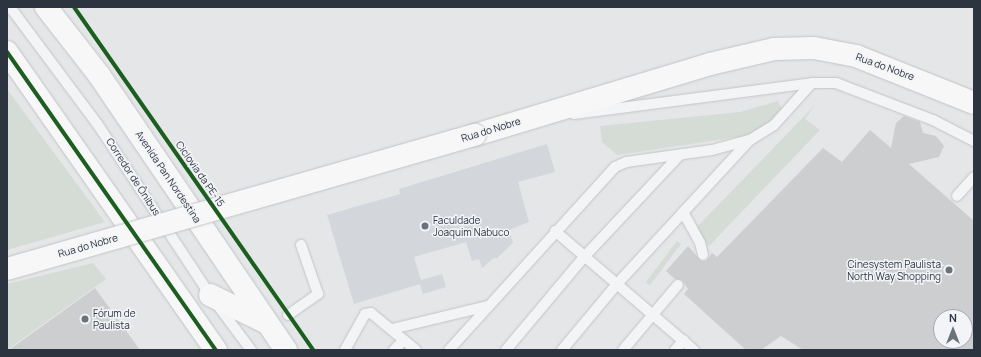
<!DOCTYPE html>
<html>
<head>
<meta charset="utf-8">
<style>
  body { margin:0 }
  #map { position:relative; width:981px; height:357px; overflow:hidden; background:#e4e6e8; font-family:Manrope,sans-serif }
  div>[style] { position:absolute }
  .built>* { inset:0; background:#d3d6db }
  .green>* { inset:0; background:#d5dcd5; transform-origin:0 0 }
  .building>* { inset:0; background:#ccced0 }
  .roads { filter:drop-shadow(0 0 1px #c2c4c6) drop-shadow(0 0 1px #c2c4c6) }
  .service>* { height:10px; margin:-5px; padding:0 5px; transform-origin:5px; border-radius:5px; background:#f3f4f5 }
  .secondary>* { height:22px; margin:-11px; padding:0 11px; transform-origin:11px; border-radius:11px; background:#f7f7f7 }
  .trunk>* { height:22px; margin:-11px; padding:0 11px; transform-origin:11px; border-radius:11px; background:#f7f7f7 }
  .bridges { filter:drop-shadow(0 0 1px #c2c4c6) drop-shadow(0 0 1px #c2c4c6) }
  .secondary-bridge>* { height:22px; margin:-11px; padding:0 11px; transform-origin:11px; border-radius:11px; background:#f7f7f7 }
  .cycleway>* { height:4px; margin:-2px; padding:0 2px; transform-origin:2px; border-radius:2px; background:#1b5e20 }
  .dots>* { width:11px; height:11px; translate:-50% -50%; box-sizing:border-box; border:2px solid #f2f4f7; border-radius:50% }
  span { translate:-50% -50%; white-space:nowrap; text-align:center; line-height:1.15; -webkit-text-stroke:3px #f2f4f7; paint-order:stroke }
  .street-label { font-size:10px; color:#2c3440 }
  .poi-label { font-size:10px; color:#2c3440 }
  .left { translate:0 -50%; text-align:left }
  .right { translate:-100% -50%; text-align:right }
  .frame { position:absolute; inset:0; border:8px solid #2c3440; pointer-events:none }
  .north { position:absolute; left:933px; top:309px; width:40px; height:40px; box-sizing:border-box; background:#f2f4f7; border:1px solid #a3a7ae; border-radius:50%; rotate:0deg; font-size:11px; font-weight:700; line-height:16px; text-align:center; color:#2c3440 }
  .north::after { content:''; display:block; margin:auto; width:14px; height:18px; background:#6c727b; clip-path:polygon(50% 0,100% 100%,50% 72%,0 100%) }
</style>
</head>
<body>
<div id="map">
  <div class="built">
    <div style="clip-path:polygon(547px 144px,555px 172px,518px 182px,529px 222px,509px 230px,513px 243px,496px 259px,495px 257px,482px 268px,479px 259px,472px 261px,466px 242px,414px 257px,421px 280px,442px 274px,446px 287px,423px 294px,420px 284px,354px 304px,327px 215px,400px 194px,399px 189px)"></div>
  </div>
  <div class="green">
    <div style="clip-path:polygon(7px 89px,105px 222px,7px 250px)"></div>
    <div style="clip-path:polygon(778px 101px,783px 111px,771px 126px,745px 136px,617px 155px,602px 142px,600px 126px,740px 112px)"></div>
    <div style="clip-path:polygon(815px 105px,805px 119px,820px 130px,709px 246px,693px 231px)"></div>
    <div style="left:677px;top:241px;width:5px;height:52px;rotate:37deg"></div>
    <div style="clip-path:polygon(93px 263px,106px 279px,7px 350px,7px 284px)"></div>
  </div>
  <div class="building">
    <div style="clip-path:polygon(evenodd,904px 116px,920px 122px,923px 133px,936px 136px,944px 146px,939px 157px,909px 164px,974px 221px,974px 350px,803px 350px,781px 336px,761px 350px,746px 350px,684px 294px,688px 289px,682px 280px,675px 279px,666px 271px,688px 246px,701px 261px,706px 261px,712px 253px,717px 257px,823px 148px,842px 162px,870px 130px,891px 148px,896px 123px,904px 116px,941px 317px,965px 317px,965px 341px,941px 341px,941px 317px)"></div>
    <div style="clip-path:polygon(95px 288px,140px 350px,9px 350px)"></div>
  </div>
  <div class="roads">
    <div class="service">
      <div style="left:10px;top:7px;width:147px;rotate:53.3deg"></div>
      <div style="left:98px;top:125px;width:204px;rotate:56.6deg"></div>
      <div style="left:210px;top:295px;width:69px;rotate:53.3deg"></div>
      <div style="left:574px;top:114px;width:240px;rotate:-7.4deg"></div>
      <div style="left:812px;top:83px;width:24px"></div>
      <div style="left:836px;top:83px;width:104px;rotate:20.9deg"></div>
      <div style="left:933px;top:120px;width:46px;rotate:27.1deg"></div>
      <div style="left:957px;top:196px;width:25px;rotate:-48deg"></div>
      <div style="left:683px;top:212px;width:35px;rotate:61deg"></div>
      <div style="left:700px;top:243px;width:12px;rotate:76deg"></div>
      <div style="left:555px;top:231px;width:183px;rotate:40.6deg"></div>
      <div style="left:288px;top:315px;width:37px;rotate:-35deg"></div>
      <div style="left:318px;top:294px;width:52px;rotate:-109.1deg"></div>
      <div style="left:392px;top:329px;width:99px;rotate:-13.5deg"></div>
      <div style="left:345px;top:350px;width:41px;rotate:-60.9deg"></div>
      <div style="left:365px;top:314px;width:6px;rotate:-9deg"></div>
      <div style="left:371px;top:313px;width:58px;rotate:39.4deg"></div>
      <div style="left:394px;top:350px;width:14px;rotate:-45deg"></div>
      <div style="left:449px;top:350px;width:247px;rotate:-47.8deg"></div>
      <div style="left:615px;top:167px;width:12px;rotate:-24deg"></div>
      <div style="left:626px;top:162px;width:87px;rotate:-7.9deg"></div>
      <div style="left:712px;top:150px;width:39px;rotate:-15deg"></div>
      <div style="left:750px;top:140px;width:28px;rotate:-32deg"></div>
      <div style="left:774px;top:125px;width:57px;rotate:-47.9deg"></div>
      <div style="left:506px;top:350px;width:123px;rotate:-50deg"></div>
      <div style="left:585px;top:256px;width:139px;rotate:-46.8deg"></div>
      <div style="left:562px;top:350px;width:86px;rotate:-50.2deg"></div>
      <div style="left:617px;top:284px;width:196px;rotate:-47.3deg"></div>
      <div style="left:623px;top:350px;width:85px;rotate:-49.8deg"></div>
      <div style="left:675px;top:350px;width:13px;rotate:-48deg"></div>
    </div>
    <div class="secondary">
      <div style="left:475px;top:135px;width:245px;rotate:-16.8deg"></div>
      <div style="left:710px;top:64px;width:66px;rotate:-13.2deg"></div>
      <div style="left:774px;top:49px;width:40px;rotate:-1.4deg"></div>
      <div style="left:814px;top:48px;width:43px;rotate:10.8deg"></div>
      <div style="left:856px;top:56px;width:127px;rotate:21.7deg"></div>
    </div>
    <div class="trunk">
      <div style="left:46px;top:7px;width:86px;rotate:52.1deg"></div>
      <div style="left:99px;top:75px;width:333px;rotate:55.8deg"></div>
      <div style="left:7px;top:52px;width:364px;rotate:55deg"></div>
      <div style="left:210px;top:295px;width:61px;rotate:26.1deg"></div>
    </div>
  </div>
  <div class="bridges">
    <div class="secondary-bridge">
      <div style="left:7px;top:269px;width:487px;rotate:-16deg"></div>
    </div>
  </div>
  <div class="cycleway">
    <div style="left:74px;top:7px;width:418px;rotate:55.1deg"></div>
    <div style="left:7px;top:52px;width:364px;rotate:55deg"></div>
  </div>
  <div class="dots">
    <div style="left:425px;top:226px;background:#6c727b"></div>
    <div style="left:949px;top:270px;background:#6c727b"></div>
    <div style="left:85px;top:319px;background:#6c727b"></div>
  </div>
  <div class="street-label">
    <span style="left:885px;top:67px;rotate:20deg">Rua do Nobre</span>
    <span style="left:491px;top:130px;rotate:-17deg">Rua do Nobre</span>
    <span style="left:200px;top:174px;rotate:55deg">Ciclovia da PE-15</span>
    <span style="left:133px;top:177px;rotate:57deg">Corredor de Ônibus</span>
    <span style="left:168px;top:177px;rotate:56deg">Avenida Pan Nordestina</span>
    <span style="left:88px;top:246px;rotate:-16deg">Rua do Nobre</span>
  </div>
  <div class="poi-label">
    <span class="left" style="left:433px;top:226px">Faculdade<br>Joaquim Nabuco</span>
    <span class="right" style="left:941px;top:270px">Cinesystem Paulista<br>North Way Shopping</span>
    <span class="left" style="left:93px;top:319px">Fórum de<br>Paulista</span>
  </div>
  <div class="frame"></div>
  <div class="north">N</div>
</div>
</body>
</html>
